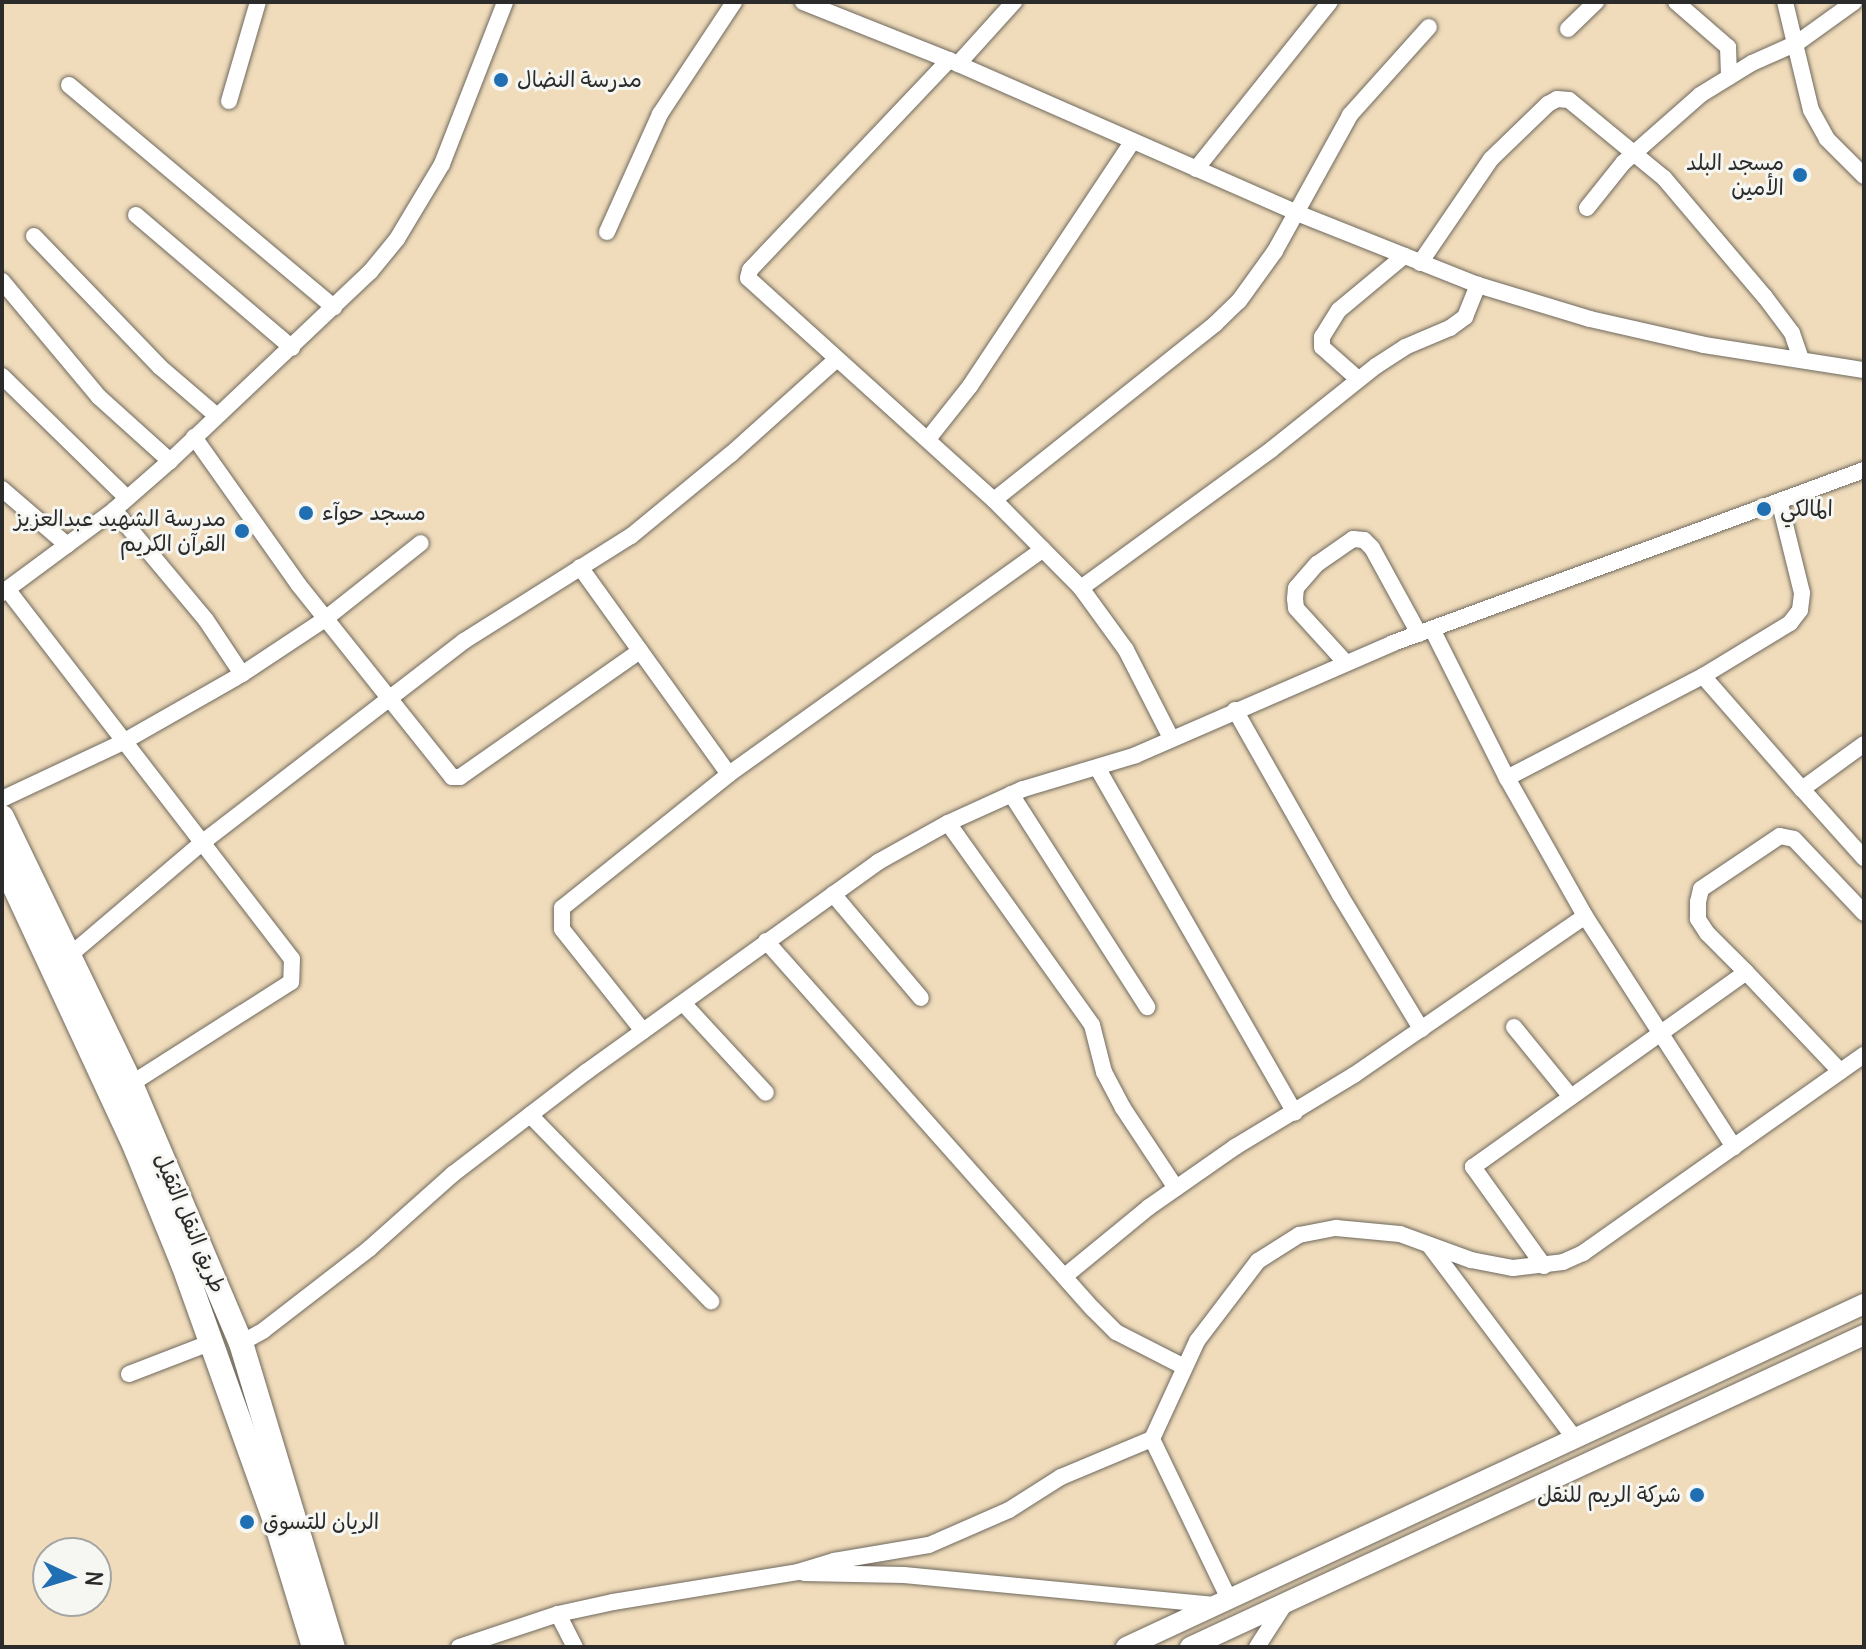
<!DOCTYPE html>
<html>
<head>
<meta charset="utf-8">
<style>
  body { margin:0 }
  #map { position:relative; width:1866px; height:1649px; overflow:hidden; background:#f0dcbb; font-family:Delius,"Playpen Sans Arabic",sans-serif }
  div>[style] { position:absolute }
  .roads { filter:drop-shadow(0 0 2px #70695d) drop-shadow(0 0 2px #70695d) }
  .minor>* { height:16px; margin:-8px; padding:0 8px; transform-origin:8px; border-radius:8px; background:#fff }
  .major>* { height:20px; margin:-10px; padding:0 10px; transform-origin:10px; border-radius:10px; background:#fff }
  .highway>* { height:24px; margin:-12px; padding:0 12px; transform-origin:12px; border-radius:12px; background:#fff }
  .dots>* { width:22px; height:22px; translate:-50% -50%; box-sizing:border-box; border:4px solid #f6f6f2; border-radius:50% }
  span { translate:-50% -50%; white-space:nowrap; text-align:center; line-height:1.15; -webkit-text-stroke:6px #f6f6f2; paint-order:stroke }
  .poi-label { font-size:22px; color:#2b2b2b }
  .left { translate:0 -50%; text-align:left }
  .right { translate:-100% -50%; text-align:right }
  .street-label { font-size:22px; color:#2b2b2b }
  .frame { position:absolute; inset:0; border:4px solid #2b2b2b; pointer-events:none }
  .north { position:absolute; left:32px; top:1537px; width:80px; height:80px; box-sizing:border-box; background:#f6f6f2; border:2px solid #a5a5a2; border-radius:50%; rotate:94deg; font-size:22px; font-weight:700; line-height:32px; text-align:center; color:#2b2b2b }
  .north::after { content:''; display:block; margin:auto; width:28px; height:36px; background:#1f6fb2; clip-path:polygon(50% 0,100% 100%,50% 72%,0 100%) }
</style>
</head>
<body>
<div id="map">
  <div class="roads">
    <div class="minor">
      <div style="left:803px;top:2px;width:157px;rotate:21.7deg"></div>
      <div style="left:949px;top:60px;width:380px;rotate:23.7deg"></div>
      <div style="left:1297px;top:213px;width:195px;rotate:21.7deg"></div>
      <div style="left:1478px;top:285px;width:117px;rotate:16.9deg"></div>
      <div style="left:1590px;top:319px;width:117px;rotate:12.8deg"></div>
      <div style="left:1704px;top:345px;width:162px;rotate:8.9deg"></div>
      <div style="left:1676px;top:2px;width:69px;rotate:40.9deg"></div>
      <div style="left:1728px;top:47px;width:30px;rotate:88deg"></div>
      <div style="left:1785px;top:2px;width:111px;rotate:76.5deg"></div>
      <div style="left:1811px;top:110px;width:33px;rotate:61deg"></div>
      <div style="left:1827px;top:139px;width:52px;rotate:45deg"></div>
      <div style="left:1568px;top:29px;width:39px;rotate:-44deg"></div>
      <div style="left:949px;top:60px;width:289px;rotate:133.5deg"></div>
      <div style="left:750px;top:270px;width:8px;rotate:104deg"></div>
      <div style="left:748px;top:278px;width:331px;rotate:42.1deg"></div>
      <div style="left:994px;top:500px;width:124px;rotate:45.3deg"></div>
      <div style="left:1081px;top:588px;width:77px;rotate:54deg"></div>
      <div style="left:1126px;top:650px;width:99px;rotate:62.9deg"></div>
      <div style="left:958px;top:64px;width:84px;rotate:-47.9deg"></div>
      <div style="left:69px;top:85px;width:346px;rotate:40deg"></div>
      <div style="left:229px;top:101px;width:103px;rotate:-73.7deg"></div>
      <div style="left:1196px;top:169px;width:214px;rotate:-51.3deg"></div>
      <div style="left:1587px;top:208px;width:58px;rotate:-51.3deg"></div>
      <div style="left:1623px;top:163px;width:103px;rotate:-41.4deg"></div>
      <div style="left:1700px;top:95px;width:61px;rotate:-31.6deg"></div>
      <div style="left:1752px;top:63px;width:49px;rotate:-24deg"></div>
      <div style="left:1797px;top:43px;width:70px;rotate:-35.7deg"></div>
      <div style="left:136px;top:215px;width:205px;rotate:40.4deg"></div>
      <div style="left:607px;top:232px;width:129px;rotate:-65.8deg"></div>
      <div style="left:660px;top:114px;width:134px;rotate:-56.5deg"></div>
      <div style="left:34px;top:236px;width:182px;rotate:46.1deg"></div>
      <div style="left:160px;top:367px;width:75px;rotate:40.7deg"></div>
      <div style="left:1420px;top:263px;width:126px;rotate:-55.7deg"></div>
      <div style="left:1491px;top:159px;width:79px;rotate:-44deg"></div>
      <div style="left:1548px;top:104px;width:10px;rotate:-29deg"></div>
      <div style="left:1557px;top:99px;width:12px;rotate:5deg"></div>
      <div style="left:1569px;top:100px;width:123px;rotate:39.4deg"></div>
      <div style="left:1664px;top:178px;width:156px;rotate:49.7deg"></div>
      <div style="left:1765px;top:297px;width:45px;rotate:53.1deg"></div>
      <div style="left:1792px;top:333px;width:28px;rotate:71deg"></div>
      <div style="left:2px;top:281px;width:151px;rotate:50.1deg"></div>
      <div style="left:99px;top:397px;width:96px;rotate:42deg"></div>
      <div style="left:2px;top:376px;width:175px;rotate:44.3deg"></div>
      <div style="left:1358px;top:379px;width:48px;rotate:-138.4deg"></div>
      <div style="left:1322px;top:347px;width:10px;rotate:-90deg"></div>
      <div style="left:1322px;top:337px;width:32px;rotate:-58deg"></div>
      <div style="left:1339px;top:310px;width:85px;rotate:-39.7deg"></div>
      <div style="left:194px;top:437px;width:180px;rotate:54.7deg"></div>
      <div style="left:298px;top:584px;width:247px;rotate:51.4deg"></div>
      <div style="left:452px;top:777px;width:8px"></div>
      <div style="left:460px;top:777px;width:220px;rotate:-35deg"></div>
      <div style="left:928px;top:439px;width:68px;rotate:-51.6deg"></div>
      <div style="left:970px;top:386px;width:294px;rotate:-56.4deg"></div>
      <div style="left:2px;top:489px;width:86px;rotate:40.7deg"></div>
      <div style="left:994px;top:500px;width:283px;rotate:-38.5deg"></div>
      <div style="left:1215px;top:324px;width:33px;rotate:-44deg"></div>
      <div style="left:1239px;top:301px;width:62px;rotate:-54.2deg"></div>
      <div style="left:1275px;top:251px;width:155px;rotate:-61.1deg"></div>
      <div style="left:1350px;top:115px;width:118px;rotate:-48.1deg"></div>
      <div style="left:114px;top:510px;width:143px;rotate:50.1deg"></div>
      <div style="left:206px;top:620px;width:65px;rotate:56.3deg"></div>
      <div style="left:580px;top:567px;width:255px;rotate:54.3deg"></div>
      <div style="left:1081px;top:588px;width:236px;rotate:-36deg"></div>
      <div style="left:1272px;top:449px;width:133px;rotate:-38.6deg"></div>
      <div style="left:1376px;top:366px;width:35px;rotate:-33deg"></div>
      <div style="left:1405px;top:347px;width:49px;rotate:-22.9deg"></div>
      <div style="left:1450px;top:328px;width:19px;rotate:-36deg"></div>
      <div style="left:1465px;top:317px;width:35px;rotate:-68deg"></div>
      <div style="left:7px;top:589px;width:467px;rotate:52.4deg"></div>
      <div style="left:292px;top:959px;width:23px;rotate:92deg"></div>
      <div style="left:291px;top:982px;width:190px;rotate:147.5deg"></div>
      <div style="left:2px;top:593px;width:139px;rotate:-36.5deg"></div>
      <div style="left:114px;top:510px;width:74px;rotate:-41.2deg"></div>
      <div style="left:170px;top:461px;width:275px;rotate:-43.4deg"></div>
      <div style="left:370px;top:272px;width:43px;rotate:-50.7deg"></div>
      <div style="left:397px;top:239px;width:87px;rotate:-59deg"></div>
      <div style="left:442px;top:164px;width:174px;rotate:-68.7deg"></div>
      <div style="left:1432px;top:629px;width:167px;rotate:63.3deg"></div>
      <div style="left:1507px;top:778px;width:159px;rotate:60.5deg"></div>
      <div style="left:1585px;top:916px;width:275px;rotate:57.2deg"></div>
      <div style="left:1346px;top:663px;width:74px;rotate:-132.3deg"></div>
      <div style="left:1296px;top:608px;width:9px;rotate:-96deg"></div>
      <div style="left:1295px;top:599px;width:11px;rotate:-85deg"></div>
      <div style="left:1296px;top:588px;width:32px;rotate:-49deg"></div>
      <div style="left:1317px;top:564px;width:44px;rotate:-34.8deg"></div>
      <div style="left:1353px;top:539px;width:11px;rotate:5deg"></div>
      <div style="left:1364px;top:540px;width:11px;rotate:45deg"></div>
      <div style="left:1372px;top:548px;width:98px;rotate:61.3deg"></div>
      <div style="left:1703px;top:676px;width:150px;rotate:48.8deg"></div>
      <div style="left:1235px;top:710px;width:213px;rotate:60.4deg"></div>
      <div style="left:1340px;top:895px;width:157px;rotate:58.8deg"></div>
      <div style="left:1864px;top:744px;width:77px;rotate:144deg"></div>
      <div style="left:1802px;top:789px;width:93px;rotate:48.1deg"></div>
      <div style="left:1098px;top:769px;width:396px;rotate:60.2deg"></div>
      <div style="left:1507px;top:778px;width:221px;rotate:-27.5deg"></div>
      <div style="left:1703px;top:676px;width:102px;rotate:-31.3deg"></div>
      <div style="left:1790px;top:623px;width:16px;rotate:-52deg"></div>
      <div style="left:1800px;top:610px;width:17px;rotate:-83deg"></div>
      <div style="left:1802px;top:593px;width:92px;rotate:-103.9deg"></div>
      <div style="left:1011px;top:794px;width:253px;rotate:57.4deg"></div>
      <div style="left:2px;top:799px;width:134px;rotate:-25.2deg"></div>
      <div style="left:123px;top:742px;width:137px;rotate:-29.7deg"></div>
      <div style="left:242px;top:674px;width:100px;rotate:-33.5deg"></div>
      <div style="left:325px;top:619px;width:122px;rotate:-38.4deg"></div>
      <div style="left:948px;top:823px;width:248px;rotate:54.5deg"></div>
      <div style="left:1092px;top:1025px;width:49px;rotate:75.7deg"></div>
      <div style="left:1104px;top:1072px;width:41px;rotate:62.2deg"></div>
      <div style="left:1123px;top:1108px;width:96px;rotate:56.5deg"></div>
      <div style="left:833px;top:894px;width:136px;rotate:49.8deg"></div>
      <div style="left:766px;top:941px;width:492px;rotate:48.4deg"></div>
      <div style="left:1093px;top:1309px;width:33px;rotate:45deg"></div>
      <div style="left:1116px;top:1332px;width:76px;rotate:27.2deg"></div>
      <div style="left:70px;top:955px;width:175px;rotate:-40.4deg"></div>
      <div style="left:203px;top:842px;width:329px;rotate:-37.6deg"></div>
      <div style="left:464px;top:641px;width:197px;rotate:-32.2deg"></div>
      <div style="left:631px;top:536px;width:129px;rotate:-39.4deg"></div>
      <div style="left:731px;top:454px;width:142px;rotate:-41.9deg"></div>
      <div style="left:1746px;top:972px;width:55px;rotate:-135deg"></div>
      <div style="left:1707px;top:933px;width:17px;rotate:-123deg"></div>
      <div style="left:1698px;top:919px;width:17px;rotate:-90deg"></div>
      <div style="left:1698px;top:902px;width:13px;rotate:-77deg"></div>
      <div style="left:1701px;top:889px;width:95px;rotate:-33.9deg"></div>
      <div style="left:1780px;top:836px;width:14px;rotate:12deg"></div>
      <div style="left:1794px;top:839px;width:102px;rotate:46.6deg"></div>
      <div style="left:683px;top:1003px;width:122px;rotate:47.3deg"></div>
      <div style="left:1514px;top:1027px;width:90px;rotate:50.8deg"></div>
      <div style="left:643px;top:1031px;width:130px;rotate:-128.5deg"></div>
      <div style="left:562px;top:929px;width:21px;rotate:-90deg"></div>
      <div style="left:562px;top:908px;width:214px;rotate:-38.7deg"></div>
      <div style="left:729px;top:774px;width:386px;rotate:-35.6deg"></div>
      <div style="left:530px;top:1115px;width:260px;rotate:45.8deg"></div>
      <div style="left:1429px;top:1245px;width:243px;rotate:53deg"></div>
      <div style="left:1544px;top:1266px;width:122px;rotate:-125.6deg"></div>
      <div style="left:1473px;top:1167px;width:335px;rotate:-35.5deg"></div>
      <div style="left:1746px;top:972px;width:137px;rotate:46.5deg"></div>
      <div style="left:1065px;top:1276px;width:109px;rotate:-39.4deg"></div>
      <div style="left:1149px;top:1207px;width:105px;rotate:-34.9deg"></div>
      <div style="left:1235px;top:1147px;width:139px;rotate:-31.2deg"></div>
      <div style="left:1354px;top:1075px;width:280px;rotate:-34.5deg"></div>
      <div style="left:241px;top:1343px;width:26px;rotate:-29deg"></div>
      <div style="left:264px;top:1330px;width:134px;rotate:-37.7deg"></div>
      <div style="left:370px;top:1248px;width:111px;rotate:-41.7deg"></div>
      <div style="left:453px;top:1174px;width:168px;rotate:-37.5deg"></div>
      <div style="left:586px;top:1072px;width:360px;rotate:-35.7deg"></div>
      <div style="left:878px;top:862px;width:80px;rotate:-29.1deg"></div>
      <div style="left:948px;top:823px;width:82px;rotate:-24.4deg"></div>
      <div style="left:1023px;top:789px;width:118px;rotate:-16.7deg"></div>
      <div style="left:1136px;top:755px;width:280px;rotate:-23.5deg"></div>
      <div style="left:1393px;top:643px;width:502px;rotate:-20.17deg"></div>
      <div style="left:129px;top:1374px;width:89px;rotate:-21.1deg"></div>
      <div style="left:804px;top:1573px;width:100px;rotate:1.1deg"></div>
      <div style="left:904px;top:1575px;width:312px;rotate:5.5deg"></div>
      <div style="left:1229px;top:1599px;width:178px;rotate:-115.7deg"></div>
      <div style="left:1152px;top:1439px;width:108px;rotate:-65.3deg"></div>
      <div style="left:1197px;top:1341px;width:101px;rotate:-52.7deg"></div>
      <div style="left:1258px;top:1261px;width:49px;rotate:-32.4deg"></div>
      <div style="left:1299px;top:1235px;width:38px;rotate:-11deg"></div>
      <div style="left:1336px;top:1228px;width:64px;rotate:5.4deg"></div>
      <div style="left:1400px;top:1234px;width:76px;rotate:20.1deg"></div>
      <div style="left:1471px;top:1260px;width:43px;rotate:10.8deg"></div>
      <div style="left:1513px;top:1268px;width:50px;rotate:-6.8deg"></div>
      <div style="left:1563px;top:1262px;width:22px;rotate:-24deg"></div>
      <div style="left:1583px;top:1253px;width:344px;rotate:-35.2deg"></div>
      <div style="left:558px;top:1614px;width:37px;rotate:63deg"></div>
      <div style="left:459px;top:1647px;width:104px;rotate:-18.4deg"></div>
      <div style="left:558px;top:1614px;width:56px;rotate:-12.3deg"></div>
      <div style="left:613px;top:1602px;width:187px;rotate:-9.2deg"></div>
      <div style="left:798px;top:1572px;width:38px;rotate:-17deg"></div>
      <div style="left:834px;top:1561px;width:96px;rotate:-9.6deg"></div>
      <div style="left:929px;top:1545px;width:87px;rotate:-23.6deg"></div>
      <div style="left:1009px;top:1510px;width:62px;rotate:-32.4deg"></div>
      <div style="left:1061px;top:1477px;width:99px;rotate:-22.7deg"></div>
      <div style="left:1257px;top:1647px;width:54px;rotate:-57.2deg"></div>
    </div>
    <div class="major">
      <div style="left:1126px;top:1647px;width:814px;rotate:-24.93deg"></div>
      <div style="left:1190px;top:1647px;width:743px;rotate:-24.84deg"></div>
    </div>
    <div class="highway">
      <div style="left:2px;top:817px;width:297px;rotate:64.2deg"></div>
      <div style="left:131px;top:1084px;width:281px;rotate:67deg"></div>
      <div style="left:241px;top:1343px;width:318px;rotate:73.2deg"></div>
      <div style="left:2px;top:860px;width:319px;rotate:65.1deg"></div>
      <div style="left:136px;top:1149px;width:124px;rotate:67.8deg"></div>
      <div style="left:183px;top:1264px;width:278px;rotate:70.3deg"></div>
      <div style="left:277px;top:1526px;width:127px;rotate:73deg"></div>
    </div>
  </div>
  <div class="dots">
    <div style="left:501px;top:80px;background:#1f6fb2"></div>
    <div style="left:1800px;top:175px;background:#1f6fb2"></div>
    <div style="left:1764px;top:509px;background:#1f6fb2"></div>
    <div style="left:306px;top:513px;background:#1f6fb2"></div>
    <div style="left:242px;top:531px;background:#1f6fb2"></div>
    <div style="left:1697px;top:1495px;background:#1f6fb2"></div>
    <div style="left:247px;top:1522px;background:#1f6fb2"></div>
  </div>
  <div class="poi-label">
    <span class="left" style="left:517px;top:80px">مدرسة النضال</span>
    <span class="right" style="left:1784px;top:175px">مسجد البلد<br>الأمين</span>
    <span class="left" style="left:1780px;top:509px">المالكي</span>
    <span class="left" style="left:322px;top:513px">مسجد حوآء</span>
    <span class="right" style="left:226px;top:531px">مدرسة الشهيد عبدالعزيز<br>القرآن الكريم</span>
    <span class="right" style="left:1681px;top:1495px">شركة الريم للنقل</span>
    <span class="left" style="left:263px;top:1522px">الريان للتسوق</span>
  </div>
  <div class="street-label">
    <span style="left:190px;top:1223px;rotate:67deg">طريق النقل الثقيل</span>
  </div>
  <div class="frame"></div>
  <div class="north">N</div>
</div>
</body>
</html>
